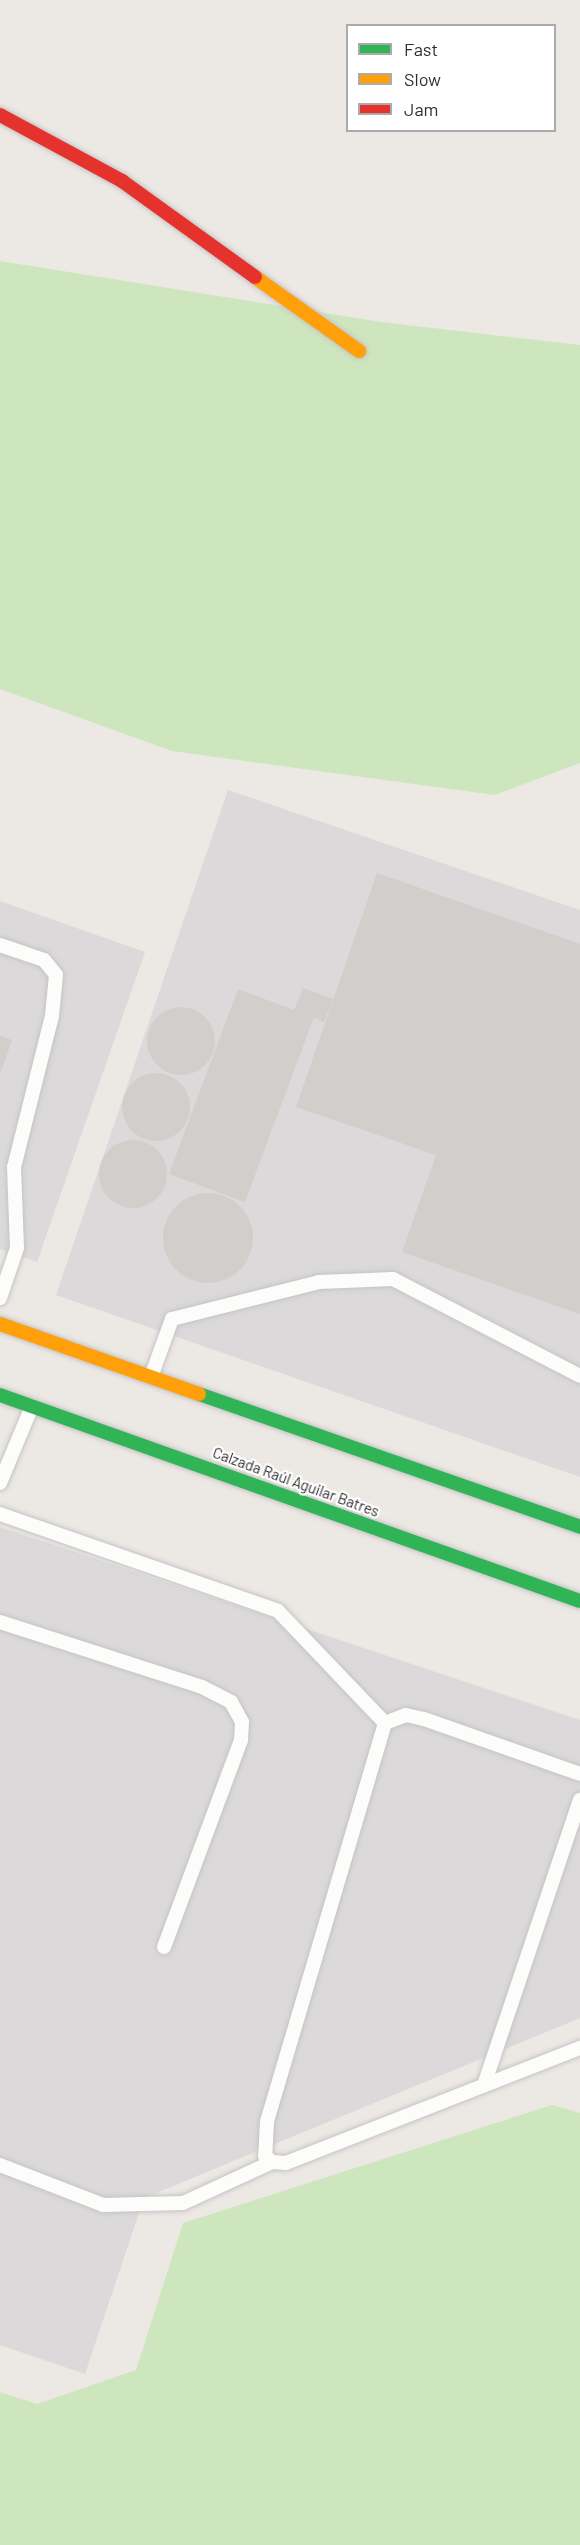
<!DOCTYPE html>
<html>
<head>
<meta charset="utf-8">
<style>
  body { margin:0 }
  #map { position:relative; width:580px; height:2545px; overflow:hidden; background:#ece8e4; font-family:Barlow,sans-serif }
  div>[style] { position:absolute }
  .industrial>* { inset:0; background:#dcd9db }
  .green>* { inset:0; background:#cee6be }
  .building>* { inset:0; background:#d1cecb }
  .round { border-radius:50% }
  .roads { filter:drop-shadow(0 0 2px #c5c4c5) drop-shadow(0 0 2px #c5c4c5) }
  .lane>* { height:14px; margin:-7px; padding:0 7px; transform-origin:7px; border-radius:7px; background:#fcfcfb }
  .fast>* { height:14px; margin:-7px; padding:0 7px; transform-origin:7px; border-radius:7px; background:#30b455 }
  .slow>* { height:14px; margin:-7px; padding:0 7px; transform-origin:7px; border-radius:7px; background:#ff9f0a }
  .jam>* { height:14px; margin:-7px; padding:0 7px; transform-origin:7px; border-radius:7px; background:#e5322d }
  span { translate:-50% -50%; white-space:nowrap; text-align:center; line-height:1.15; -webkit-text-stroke:4.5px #fff; paint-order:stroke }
  .street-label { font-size:15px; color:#2e2e2e }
  .legend { position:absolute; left:346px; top:24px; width:210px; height:108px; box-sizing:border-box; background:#fff; border:2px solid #ababab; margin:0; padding:8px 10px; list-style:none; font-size:18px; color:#2e2e2e }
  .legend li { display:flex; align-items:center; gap:12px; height:30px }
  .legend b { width:30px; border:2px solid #ababab }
</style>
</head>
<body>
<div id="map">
  <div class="industrial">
    <div style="clip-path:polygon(228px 790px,580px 910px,580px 1477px,56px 1295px)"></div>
    <div style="clip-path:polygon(0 901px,145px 952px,37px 1262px,0 1249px)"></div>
    <div style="clip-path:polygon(0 1527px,580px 1720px,580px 2018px,144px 2198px,85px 2374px,0 2345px)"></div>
  </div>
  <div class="green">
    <div style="clip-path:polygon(0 261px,381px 322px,580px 345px,580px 763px,495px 795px,172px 751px,0 689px)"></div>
    <div style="clip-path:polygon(552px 2105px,580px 2113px,580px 2545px,0 2545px,0 2392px,37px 2404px,136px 2370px,183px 2223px)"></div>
  </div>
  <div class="building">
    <div style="clip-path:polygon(377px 873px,580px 944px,580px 1314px,402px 1252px,436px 1155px,296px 1107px)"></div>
    <div style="clip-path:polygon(303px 988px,333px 999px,324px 1022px,314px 1017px,245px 1202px,169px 1174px,238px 989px,294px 1010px)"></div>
    <div class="round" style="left:147px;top:1007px;width:68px;height:68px"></div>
    <div style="clip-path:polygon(0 1036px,12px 1040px,0 1074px)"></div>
    <div class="round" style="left:122px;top:1073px;width:68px;height:68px"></div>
    <div class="round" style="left:99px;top:1140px;width:68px;height:68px"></div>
    <div class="round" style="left:163px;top:1193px;width:90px;height:90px"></div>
  </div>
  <div class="roads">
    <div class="lane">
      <div style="left:0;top:945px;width:46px;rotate:18.8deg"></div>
      <div style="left:44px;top:960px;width:19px;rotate:51deg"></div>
      <div style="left:56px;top:975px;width:41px;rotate:95.6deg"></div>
      <div style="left:52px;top:1016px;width:156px;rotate:104.1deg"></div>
      <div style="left:14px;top:1167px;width:81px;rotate:87.9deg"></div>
      <div style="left:17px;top:1248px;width:53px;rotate:108.8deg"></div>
      <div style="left:151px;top:1377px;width:62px;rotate:-70.1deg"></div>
      <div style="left:172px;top:1319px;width:152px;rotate:-14.1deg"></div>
      <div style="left:319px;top:1282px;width:74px;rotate:-2.3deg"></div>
      <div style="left:393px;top:1279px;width:211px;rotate:27.4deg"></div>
      <div style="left:0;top:1483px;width:83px;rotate:-67.4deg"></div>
      <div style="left:0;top:1514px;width:294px;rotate:19.2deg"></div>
      <div style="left:278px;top:1611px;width:155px;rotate:46.3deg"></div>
      <div style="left:385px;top:1723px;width:22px;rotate:-21deg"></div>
      <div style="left:406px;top:1715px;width:18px;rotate:13deg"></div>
      <div style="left:424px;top:1719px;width:165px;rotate:19.4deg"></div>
      <div style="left:0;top:1622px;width:212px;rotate:17.8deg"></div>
      <div style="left:202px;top:1687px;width:33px;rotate:27deg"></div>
      <div style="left:231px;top:1702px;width:23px;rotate:61deg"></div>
      <div style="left:242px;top:1722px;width:18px;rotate:93deg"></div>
      <div style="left:241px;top:1740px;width:221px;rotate:110.4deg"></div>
      <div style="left:385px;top:1723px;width:416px;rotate:106.5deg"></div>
      <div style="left:267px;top:2122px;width:34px;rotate:93deg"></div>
      <div style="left:265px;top:2156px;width:9px;rotate:41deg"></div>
      <div style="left:272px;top:2162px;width:14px;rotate:4deg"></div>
      <div style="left:286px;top:2163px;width:316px;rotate:-21.4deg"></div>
      <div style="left:484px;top:2085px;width:301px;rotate:-71.4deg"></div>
      <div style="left:0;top:2165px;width:110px;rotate:21.2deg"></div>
      <div style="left:103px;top:2205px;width:80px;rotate:-1.4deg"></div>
      <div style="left:183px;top:2203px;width:98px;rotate:-24.7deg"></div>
    </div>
    <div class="fast">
      <div style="left:199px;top:1394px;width:404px;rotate:19.2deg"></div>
      <div style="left:0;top:1395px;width:615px;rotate:19.55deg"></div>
    </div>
    <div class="slow">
      <div style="left:255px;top:277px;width:128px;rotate:35.4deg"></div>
      <div style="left:0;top:1324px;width:211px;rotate:19.4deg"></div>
    </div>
    <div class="jam">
      <div style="left:0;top:115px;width:139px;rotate:28.4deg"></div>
      <div style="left:122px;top:181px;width:164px;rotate:35.8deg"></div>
    </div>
  </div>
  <div class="street-label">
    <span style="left:296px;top:1482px;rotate:20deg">Calzada Raúl Aguilar Batres</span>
  </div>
  <ul class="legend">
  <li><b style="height:8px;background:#30b455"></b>Fast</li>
  <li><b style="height:8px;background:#ff9f0a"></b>Slow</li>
  <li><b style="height:8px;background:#e5322d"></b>Jam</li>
  </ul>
</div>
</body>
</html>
